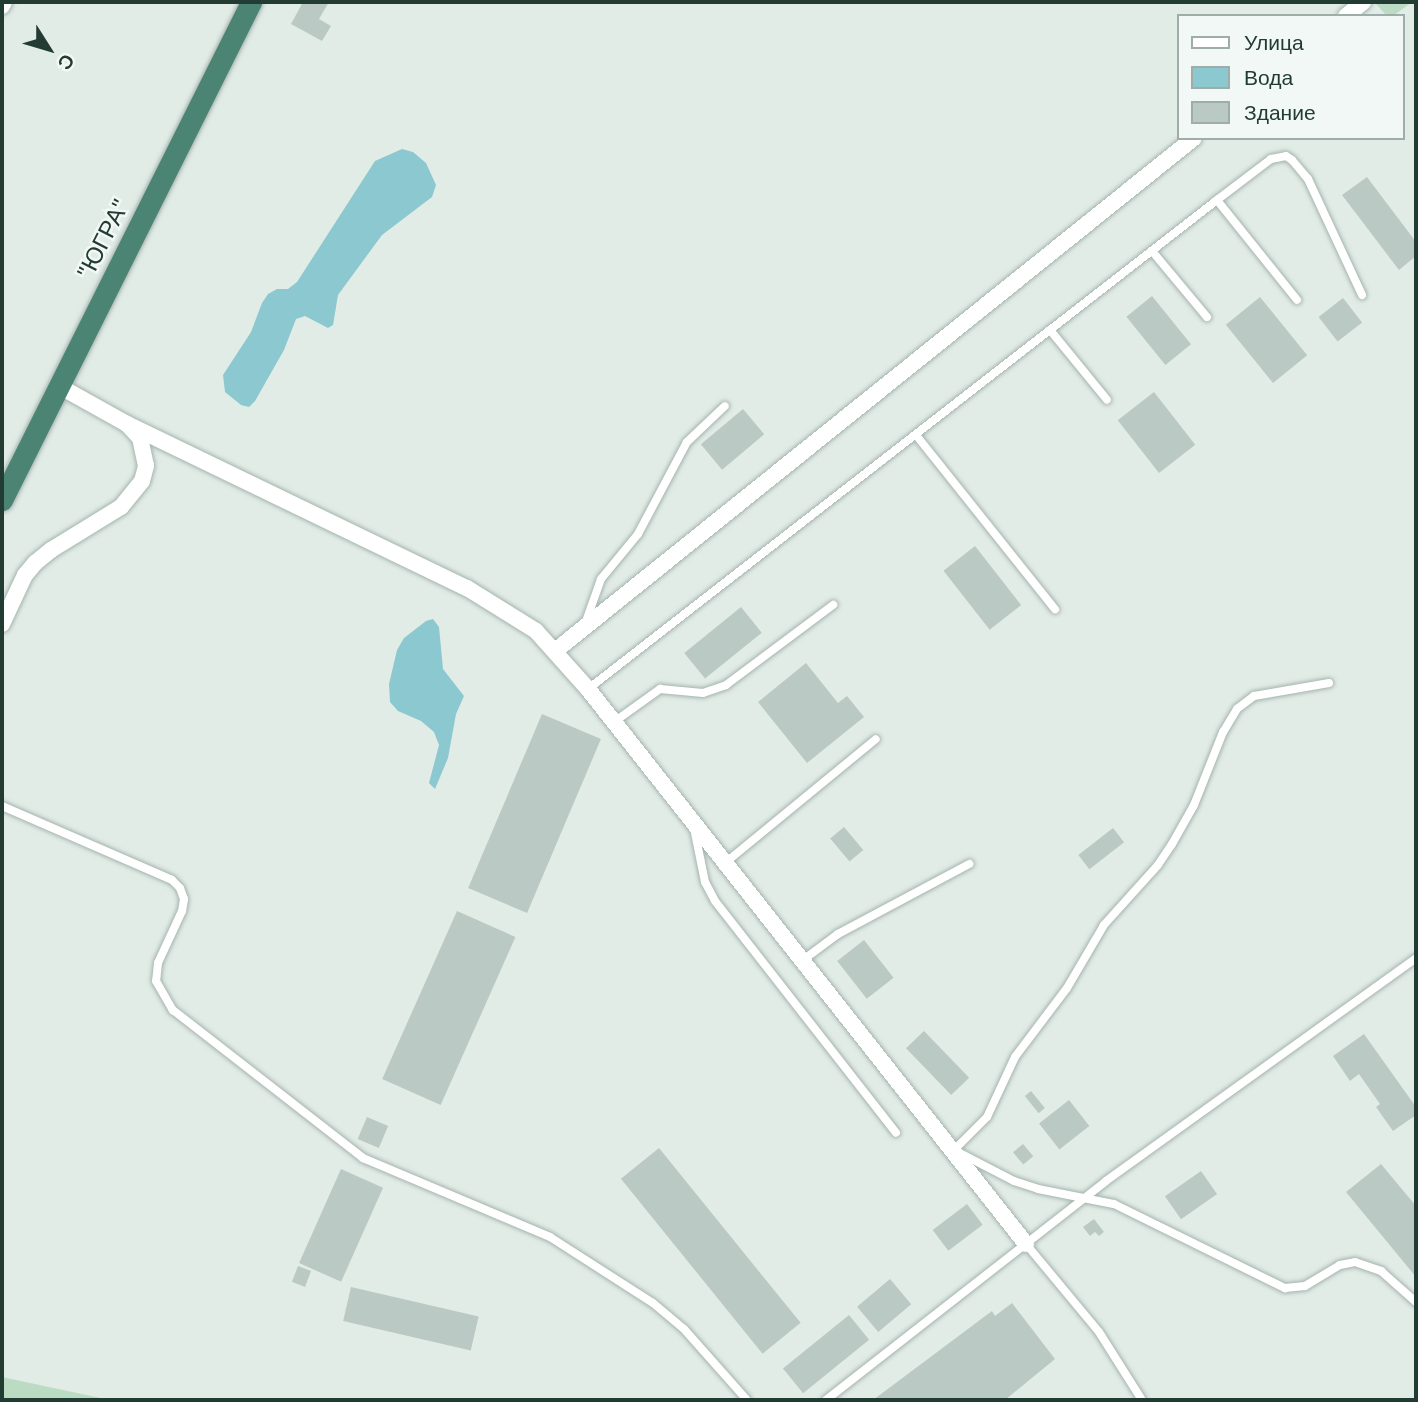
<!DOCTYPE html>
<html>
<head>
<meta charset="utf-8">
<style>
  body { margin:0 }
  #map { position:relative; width:1418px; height:1402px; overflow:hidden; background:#e2ece7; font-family:Arial,sans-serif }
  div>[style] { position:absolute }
  .green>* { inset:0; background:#bbdcc3 }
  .water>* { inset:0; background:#8bc8cf }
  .building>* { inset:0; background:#bac9c3; transform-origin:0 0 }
  .roads { filter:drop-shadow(0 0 2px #a5b4ae) drop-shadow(0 0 2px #a5b4ae) }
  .service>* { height:8px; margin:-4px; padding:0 4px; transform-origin:4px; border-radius:4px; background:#fff }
  .minor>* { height:16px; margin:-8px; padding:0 8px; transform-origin:8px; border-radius:8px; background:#fff }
  .trunk>* { height:21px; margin:-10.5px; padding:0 10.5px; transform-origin:10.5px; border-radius:10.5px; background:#4c8474 }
  span { translate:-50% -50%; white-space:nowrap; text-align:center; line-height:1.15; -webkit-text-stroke:5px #f2f8f5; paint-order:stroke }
  .street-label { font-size:24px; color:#223c34 }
  .frame { position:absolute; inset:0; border:4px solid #223c34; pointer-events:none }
  .legend { position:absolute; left:1177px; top:14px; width:228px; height:126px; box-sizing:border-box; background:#f2f8f5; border:2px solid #9fada8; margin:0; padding:9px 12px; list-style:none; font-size:21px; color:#223c34 }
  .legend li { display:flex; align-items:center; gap:14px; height:35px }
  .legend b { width:35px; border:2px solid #9fada8 }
  .north { position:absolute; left:14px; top:14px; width:70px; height:70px; -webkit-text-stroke:5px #f2f8f5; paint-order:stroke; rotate:127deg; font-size:19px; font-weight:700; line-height:28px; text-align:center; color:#223c34 }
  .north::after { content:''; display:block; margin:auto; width:24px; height:32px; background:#223c34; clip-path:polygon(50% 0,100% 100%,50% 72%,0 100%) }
</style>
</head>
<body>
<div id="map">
  <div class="green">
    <div style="clip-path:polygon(1374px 2px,1412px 2px,1393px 16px,1387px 16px)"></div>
    <div style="clip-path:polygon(2px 1377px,110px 1400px,2px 1400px)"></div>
  </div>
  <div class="water">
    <div style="clip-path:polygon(402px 149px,413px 152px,426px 163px,436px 185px,432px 197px,382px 235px,338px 295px,333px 325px,328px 328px,305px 316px,296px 319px,284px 350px,255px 401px,249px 407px,241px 405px,225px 392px,223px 375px,251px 332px,262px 303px,268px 294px,277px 289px,288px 289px,297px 282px,375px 161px)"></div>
    <div style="clip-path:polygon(433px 619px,439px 627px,443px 669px,464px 696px,456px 714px,448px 758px,435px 789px,429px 783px,439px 745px,434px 732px,421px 721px,398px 711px,390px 702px,389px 684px,397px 650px,404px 638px,426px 621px)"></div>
  </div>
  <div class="building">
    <div style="clip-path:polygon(303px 2px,329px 2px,319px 19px,331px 26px,322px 41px,291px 24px)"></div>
    <div style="clip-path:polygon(1367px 177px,1416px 242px,1416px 256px,1399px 270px,1342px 195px)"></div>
    <div style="left:1152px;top:296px;width:62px;height:33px;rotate:51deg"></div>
    <div style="left:1260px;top:297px;width:75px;height:44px;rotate:51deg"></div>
    <div style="left:1343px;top:298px;width:31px;height:31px;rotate:52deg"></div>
    <div style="left:1154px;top:392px;width:67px;height:46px;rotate:52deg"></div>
    <div style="left:743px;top:409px;width:33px;height:55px;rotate:50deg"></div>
    <div style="left:975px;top:546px;width:75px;height:40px;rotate:52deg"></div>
    <div style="left:741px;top:607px;width:33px;height:73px;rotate:51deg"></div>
    <div style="clip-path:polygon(806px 663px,838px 703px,847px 696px,864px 717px,807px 763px,758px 702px)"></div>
    <div style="left:542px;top:714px;width:64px;height:189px;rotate:23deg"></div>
    <div style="left:844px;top:827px;width:30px;height:18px;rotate:50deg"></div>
    <div style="left:1113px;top:828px;width:18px;height:44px;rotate:52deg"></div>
    <div style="left:457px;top:911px;width:64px;height:184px;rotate:24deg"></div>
    <div style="left:864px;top:940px;width:48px;height:34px;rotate:52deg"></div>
    <div style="left:924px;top:1031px;width:65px;height:25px;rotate:46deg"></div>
    <div style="clip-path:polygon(1364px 1034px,1416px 1107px,1416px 1115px,1393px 1131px,1376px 1107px,1380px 1104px,1359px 1074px,1350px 1081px,1333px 1056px)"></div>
    <div style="left:1031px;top:1091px;width:22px;height:8px;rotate:51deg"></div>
    <div style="left:1069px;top:1100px;width:33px;height:38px;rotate:52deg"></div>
    <div style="left:367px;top:1117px;width:23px;height:24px;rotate:23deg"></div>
    <div style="left:1023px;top:1144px;width:16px;height:13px;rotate:50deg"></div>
    <div style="left:659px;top:1148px;width:225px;height:49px;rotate:51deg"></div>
    <div style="clip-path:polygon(1381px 1164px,1416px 1206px,1416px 1277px,1346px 1192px)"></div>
    <div style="left:341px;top:1169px;width:46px;height:103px;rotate:24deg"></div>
    <div style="left:1201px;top:1171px;width:28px;height:44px;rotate:55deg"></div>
    <div style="left:967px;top:1204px;width:26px;height:43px;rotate:53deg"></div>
    <div style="clip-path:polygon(1094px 1219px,1104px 1232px,1099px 1236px,1095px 1232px,1090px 1236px,1083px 1227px)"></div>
    <div style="left:298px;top:1266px;width:14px;height:17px;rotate:21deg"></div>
    <div style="left:890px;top:1279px;width:33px;height:43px;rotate:50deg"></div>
    <div style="left:351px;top:1287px;width:131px;height:35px;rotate:13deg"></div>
    <div style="clip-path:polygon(1012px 1303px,1055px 1359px,1005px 1400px,873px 1400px,992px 1311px,995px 1316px)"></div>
    <div style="left:849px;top:1315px;width:32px;height:85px;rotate:51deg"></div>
  </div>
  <div class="roads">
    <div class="service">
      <div style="left:1217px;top:200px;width:68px;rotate:-37.2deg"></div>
      <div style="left:1271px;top:159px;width:15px;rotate:-11deg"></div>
      <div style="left:1286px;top:156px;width:7px;rotate:34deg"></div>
      <div style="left:1292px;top:160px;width:25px;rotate:50deg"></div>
      <div style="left:1308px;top:179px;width:128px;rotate:65deg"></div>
      <div style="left:1152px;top:251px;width:86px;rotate:50.2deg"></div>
      <div style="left:1050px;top:330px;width:90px;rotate:50.8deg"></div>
      <div style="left:916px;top:435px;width:223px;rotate:51.4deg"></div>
      <div style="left:585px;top:624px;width:48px;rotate:-70.4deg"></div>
      <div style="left:601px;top:579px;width:58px;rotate:-50.6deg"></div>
      <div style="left:638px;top:534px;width:104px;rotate:-62deg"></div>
      <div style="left:687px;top:442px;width:52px;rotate:-43.5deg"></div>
      <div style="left:1329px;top:683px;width:76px;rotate:170.2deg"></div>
      <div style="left:1254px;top:696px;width:21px;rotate:143deg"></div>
      <div style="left:1237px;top:709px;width:27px;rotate:121deg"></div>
      <div style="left:1223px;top:732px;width:79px;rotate:111.7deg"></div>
      <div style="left:1194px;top:805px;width:45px;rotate:119.4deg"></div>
      <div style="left:1172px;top:844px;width:25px;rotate:124deg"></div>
      <div style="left:1158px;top:865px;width:81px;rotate:132deg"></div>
      <div style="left:1104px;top:925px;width:73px;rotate:120.4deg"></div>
      <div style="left:1067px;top:988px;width:86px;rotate:127deg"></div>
      <div style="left:1015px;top:1057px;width:66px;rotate:115deg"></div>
      <div style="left:987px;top:1117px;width:47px;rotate:135deg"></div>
      <div style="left:954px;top:1150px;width:68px;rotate:27.3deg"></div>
      <div style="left:1014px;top:1181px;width:25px;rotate:18deg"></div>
      <div style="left:1038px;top:1189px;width:77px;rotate:11.2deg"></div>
      <div style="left:1114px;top:1204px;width:191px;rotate:26.2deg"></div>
      <div style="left:1285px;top:1288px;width:20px;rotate:-6deg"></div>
      <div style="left:1305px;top:1286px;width:41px;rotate:-31deg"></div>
      <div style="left:1340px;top:1265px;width:15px;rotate:-11deg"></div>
      <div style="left:1355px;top:1262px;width:28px;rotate:19deg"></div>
      <div style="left:1381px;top:1271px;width:47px;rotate:41.5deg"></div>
      <div style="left:588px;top:689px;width:797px;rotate:-37.86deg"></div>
      <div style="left:1217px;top:200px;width:128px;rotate:51.3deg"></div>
      <div style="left:614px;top:722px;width:57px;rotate:-35.7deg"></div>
      <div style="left:660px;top:689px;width:43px;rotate:5.3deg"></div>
      <div style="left:703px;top:693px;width:24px;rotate:-19deg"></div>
      <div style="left:726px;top:685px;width:134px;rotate:-36.8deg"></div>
      <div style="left:2px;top:806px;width:185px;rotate:23.5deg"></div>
      <div style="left:172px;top:880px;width:11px;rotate:45deg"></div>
      <div style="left:180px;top:888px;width:12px;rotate:70deg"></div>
      <div style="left:184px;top:899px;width:12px;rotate:99deg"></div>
      <div style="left:182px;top:911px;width:57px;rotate:114.8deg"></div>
      <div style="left:158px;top:963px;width:18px;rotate:96deg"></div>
      <div style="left:156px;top:981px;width:34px;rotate:60deg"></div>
      <div style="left:173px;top:1010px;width:241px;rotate:37.9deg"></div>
      <div style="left:363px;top:1158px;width:203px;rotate:22.9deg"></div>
      <div style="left:550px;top:1237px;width:122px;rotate:32.7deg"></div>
      <div style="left:653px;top:1303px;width:40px;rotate:40deg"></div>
      <div style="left:684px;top:1329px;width:95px;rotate:48.4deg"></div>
      <div style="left:694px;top:828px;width:55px;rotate:78.5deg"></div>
      <div style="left:705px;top:882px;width:21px;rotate:62deg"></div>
      <div style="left:715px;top:901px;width:294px;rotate:52deg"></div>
      <div style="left:725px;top:863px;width:195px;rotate:-39.4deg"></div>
      <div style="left:803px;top:960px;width:44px;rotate:-36.6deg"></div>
      <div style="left:838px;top:934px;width:149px;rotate:-28.1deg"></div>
      <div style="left:1026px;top:1244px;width:114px;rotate:50.3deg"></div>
      <div style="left:1099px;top:1332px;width:80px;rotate:57.7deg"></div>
      <div style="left:826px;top:1400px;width:355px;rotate:-38deg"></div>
      <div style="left:1106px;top:1181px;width:382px;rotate:-35.7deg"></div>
    </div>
    <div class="minor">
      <div style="left:2px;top:6px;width:4px;rotate:-63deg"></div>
      <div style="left:1346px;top:16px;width:22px;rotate:-39deg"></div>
      <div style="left:127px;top:424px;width:377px;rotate:25.8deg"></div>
      <div style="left:467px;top:588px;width:81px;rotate:31.9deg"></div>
      <div style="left:536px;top:631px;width:78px;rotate:48.1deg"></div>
      <div style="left:588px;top:689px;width:707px;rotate:51.72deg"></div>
      <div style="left:2px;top:624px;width:54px;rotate:-64.9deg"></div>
      <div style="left:25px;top:575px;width:16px;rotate:-50deg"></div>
      <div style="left:35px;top:563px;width:21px;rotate:-39deg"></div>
      <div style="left:51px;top:550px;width:82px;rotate:-31.6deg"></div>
      <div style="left:121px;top:507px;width:33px;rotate:-51deg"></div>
      <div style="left:142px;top:481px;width:16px;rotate:-75deg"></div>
      <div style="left:146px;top:466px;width:29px;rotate:-102deg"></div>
      <div style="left:140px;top:438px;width:19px;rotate:-133deg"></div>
      <div style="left:127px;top:424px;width:78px;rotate:-150.8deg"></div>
      <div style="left:555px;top:651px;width:819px;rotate:-38.76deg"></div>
    </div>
    <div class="trunk">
      <div style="left:2px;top:500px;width:557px;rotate:-63.43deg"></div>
    </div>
  </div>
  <div class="street-label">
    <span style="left:103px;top:239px;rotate:-63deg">"ЮГРА"</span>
  </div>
  <div class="frame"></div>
  <ul class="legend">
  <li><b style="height:9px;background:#fff"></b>Улица</li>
  <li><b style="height:19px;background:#8bc8cf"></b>Вода</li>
  <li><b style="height:19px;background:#bac9c3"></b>Здание</li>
  </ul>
  <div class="north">С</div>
</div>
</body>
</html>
